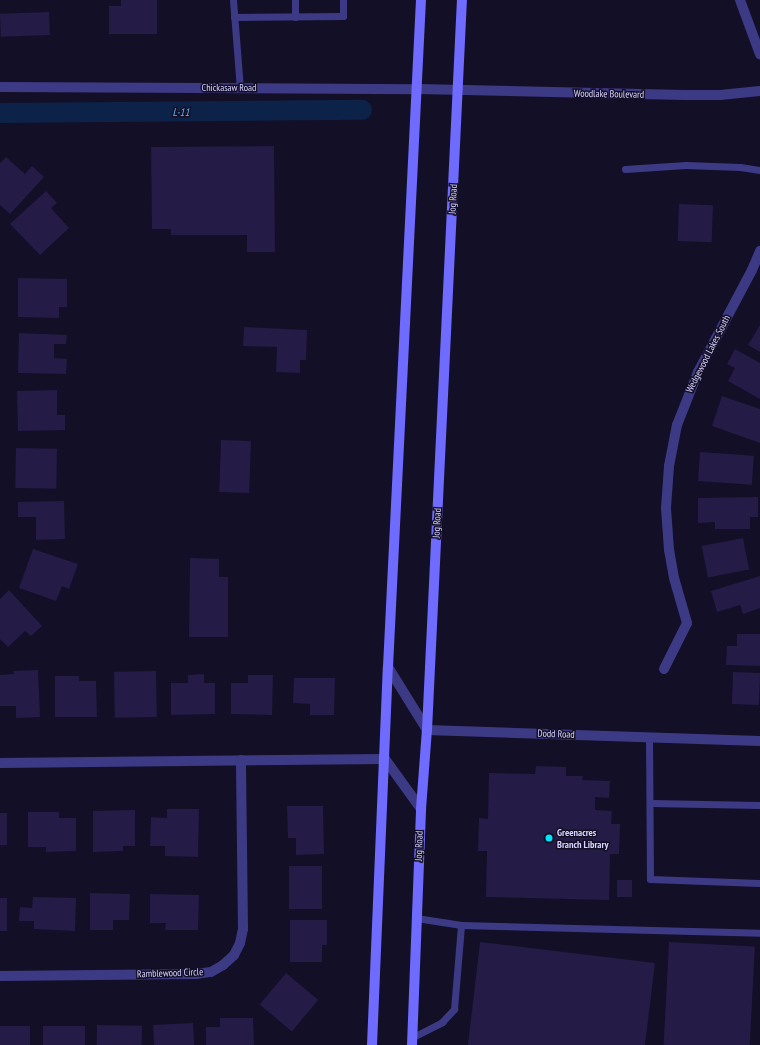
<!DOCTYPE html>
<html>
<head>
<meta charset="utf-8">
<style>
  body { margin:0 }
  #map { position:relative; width:760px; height:1045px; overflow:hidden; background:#130f26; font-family:"PT Sans Narrow",sans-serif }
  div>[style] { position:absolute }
  .canal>* { height:20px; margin:-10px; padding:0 10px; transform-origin:10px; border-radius:10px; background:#0c2248 }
  .building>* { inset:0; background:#241b47; transform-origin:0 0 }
  .service>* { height:7px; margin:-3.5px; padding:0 3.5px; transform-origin:3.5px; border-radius:3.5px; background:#3d3a85 }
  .minor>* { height:10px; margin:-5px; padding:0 5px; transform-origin:5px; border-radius:5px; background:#3d3a85 }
  .secondary>* { height:10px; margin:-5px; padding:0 5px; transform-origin:5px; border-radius:5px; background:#6f6bff }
  .dots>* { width:11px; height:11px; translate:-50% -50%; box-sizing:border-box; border:2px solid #130f26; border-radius:50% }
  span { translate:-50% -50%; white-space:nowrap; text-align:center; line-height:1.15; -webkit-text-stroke:3px #130f26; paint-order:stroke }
  .street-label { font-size:10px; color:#d9d4ff }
  .poi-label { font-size:10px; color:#d9d4ff; font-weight:700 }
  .left { translate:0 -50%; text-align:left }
  .water-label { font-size:11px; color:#62b6ff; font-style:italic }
</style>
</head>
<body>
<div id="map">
  <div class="canal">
    <div style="left:0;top:113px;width:362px;rotate:-0.5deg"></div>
  </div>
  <div class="building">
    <div style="clip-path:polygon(121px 0,157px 0,157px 34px,109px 34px,109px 6px,121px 6px)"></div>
    <div style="left:49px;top:12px;width:23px;height:49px;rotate:88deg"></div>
    <div style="clip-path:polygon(274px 146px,275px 252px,247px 252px,247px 235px,171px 235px,171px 229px,152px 229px,151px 147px)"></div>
    <div style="clip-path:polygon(6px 157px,25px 174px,32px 166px,44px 177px,10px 214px,0 205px,0 163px)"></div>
    <div style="clip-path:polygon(46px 191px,57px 203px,51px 208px,69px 228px,40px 255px,10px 224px)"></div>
    <div style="left:679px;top:204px;width:34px;height:37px;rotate:2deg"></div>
    <div style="clip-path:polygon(18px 278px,67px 279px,67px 307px,59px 307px,59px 318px,18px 317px)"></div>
    <div style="clip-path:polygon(760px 325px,760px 352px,748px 345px)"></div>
    <div style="clip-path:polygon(244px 327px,307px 330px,306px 360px,300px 360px,300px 373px,276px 372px,277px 347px,243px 346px)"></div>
    <div style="clip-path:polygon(19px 333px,67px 335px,66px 344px,54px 344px,54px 358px,67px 359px,66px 374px,18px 373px)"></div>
    <div style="clip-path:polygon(735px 349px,760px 363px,760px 399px,728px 381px,735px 368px,727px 364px)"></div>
    <div style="clip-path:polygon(57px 390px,57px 415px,65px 415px,65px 430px,18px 431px,17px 391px)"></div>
    <div style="clip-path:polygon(722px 396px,760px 409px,760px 443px,712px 426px)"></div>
    <div style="left:221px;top:440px;width:30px;height:52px;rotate:2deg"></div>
    <div style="left:16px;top:448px;width:41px;height:40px;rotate:1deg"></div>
    <div style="left:700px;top:452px;width:54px;height:29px;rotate:4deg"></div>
    <div style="clip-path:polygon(758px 497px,758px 517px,750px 517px,750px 529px,715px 529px,715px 522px,698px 523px,698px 498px)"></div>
    <div style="clip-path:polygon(64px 501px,65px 539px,36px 540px,36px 517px,18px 517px,18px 502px)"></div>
    <div style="left:743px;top:538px;width:32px;height:42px;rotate:79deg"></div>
    <div style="clip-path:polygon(33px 549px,78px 564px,69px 589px,62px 586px,56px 601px,19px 588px)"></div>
    <div style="clip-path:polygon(190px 558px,219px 559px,219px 577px,228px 577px,228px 637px,189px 637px)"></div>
    <div style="clip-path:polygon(760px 576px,760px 608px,743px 614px,740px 605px,717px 612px,711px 591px)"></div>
    <div style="clip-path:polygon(9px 590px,42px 626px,31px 636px,25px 631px,8px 647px,0 639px,0 599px)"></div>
    <div style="clip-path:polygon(737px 634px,760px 634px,760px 666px,726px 665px,727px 646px,737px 646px)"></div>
    <div style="clip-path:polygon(38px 670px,40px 717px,16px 718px,16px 706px,0 706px,0 675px,14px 674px,13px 671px)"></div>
    <div style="left:156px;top:671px;width:46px;height:42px;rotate:89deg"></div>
    <div style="left:733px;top:672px;width:27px;height:32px;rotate:2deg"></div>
    <div style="clip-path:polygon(204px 674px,204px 683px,215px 683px,215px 714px,171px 715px,171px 683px,188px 683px,188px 675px)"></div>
    <div style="clip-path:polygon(248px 675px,273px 675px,272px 715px,231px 714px,231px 683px,248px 683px)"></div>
    <div style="clip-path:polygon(55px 676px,79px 676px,79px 681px,96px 681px,97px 717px,55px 717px)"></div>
    <div style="clip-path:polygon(294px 678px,335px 678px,334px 715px,310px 715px,310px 704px,293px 703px)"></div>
    <div style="clip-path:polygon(536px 766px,566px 767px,566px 776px,583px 776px,582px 780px,610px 781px,609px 798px,595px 797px,595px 810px,612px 811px,611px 824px,620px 824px,619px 854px,610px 854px,609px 900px,486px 897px,487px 851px,478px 851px,479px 818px,488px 819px,489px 773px,535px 774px)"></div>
    <div style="clip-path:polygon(287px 806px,323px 806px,324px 854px,296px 855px,296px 838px,288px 838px)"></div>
    <div style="clip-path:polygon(167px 809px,199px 809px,198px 857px,165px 856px,165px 846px,150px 846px,151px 817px,167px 818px)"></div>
    <div style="clip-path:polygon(135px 810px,135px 846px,123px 846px,123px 851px,93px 852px,93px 811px)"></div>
    <div style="clip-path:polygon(28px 812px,59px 812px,59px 818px,76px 818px,76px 851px,46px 852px,46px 847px,28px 847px)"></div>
    <div style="left:0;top:813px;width:7px;height:32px"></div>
    <div style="left:289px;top:866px;width:33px;height:43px"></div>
    <div style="left:617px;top:880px;width:15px;height:17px"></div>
    <div style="clip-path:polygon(90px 893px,130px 894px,129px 920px,113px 920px,113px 930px,90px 930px)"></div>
    <div style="clip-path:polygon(150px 894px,199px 895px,198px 930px,165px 930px,166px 923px,150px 923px)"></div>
    <div style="clip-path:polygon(33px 897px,76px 898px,75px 931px,34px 929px,34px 921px,19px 921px,20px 907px,32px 908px)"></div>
    <div style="left:0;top:898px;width:7px;height:33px"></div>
    <div style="clip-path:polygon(290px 920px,327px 920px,327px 945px,322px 945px,322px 962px,290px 962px)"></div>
    <div style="clip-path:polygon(480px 942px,655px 963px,645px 1045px,468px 1045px)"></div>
    <div style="left:669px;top:942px;width:86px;height:103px;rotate:3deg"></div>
    <div style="left:286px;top:973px;width:42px;height:41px;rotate:40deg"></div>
    <div style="clip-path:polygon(220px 1018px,253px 1018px,254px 1045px,206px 1045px,206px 1027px,220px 1027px)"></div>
    <div style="left:193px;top:1023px;width:22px;height:40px;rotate:87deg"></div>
    <div style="left:97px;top:1025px;width:45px;height:20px;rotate:1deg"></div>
    <div style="left:0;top:1026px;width:30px;height:19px"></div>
    <div style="left:43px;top:1026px;width:42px;height:19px"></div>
  </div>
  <div class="service">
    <div style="left:233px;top:0;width:89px;rotate:85.5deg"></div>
    <div style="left:234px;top:17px;width:109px;rotate:-0.5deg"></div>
    <div style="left:343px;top:16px;width:16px;rotate:-90deg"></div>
    <div style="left:295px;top:17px;width:17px;rotate:-90deg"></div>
    <div style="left:625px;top:169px;width:61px;rotate:-3.8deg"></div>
    <div style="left:686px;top:165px;width:54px;rotate:2.1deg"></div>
    <div style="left:740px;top:167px;width:20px;rotate:9deg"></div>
    <div style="left:649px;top:737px;width:142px;rotate:89.6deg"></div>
    <div style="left:650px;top:879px;width:110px;rotate:2.1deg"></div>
    <div style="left:650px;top:803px;width:110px;rotate:1deg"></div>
    <div style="left:416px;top:918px;width:46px;rotate:8.8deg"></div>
    <div style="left:461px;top:925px;width:299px;rotate:1.5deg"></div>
    <div style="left:413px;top:1037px;width:33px;rotate:-27deg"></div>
    <div style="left:442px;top:1022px;width:18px;rotate:-47deg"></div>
    <div style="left:454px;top:1009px;width:84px;rotate:-85.2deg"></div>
  </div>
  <div class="minor">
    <div style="left:740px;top:0;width:58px;rotate:69.7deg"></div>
    <div style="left:0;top:87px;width:418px;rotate:0.3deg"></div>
    <div style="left:418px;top:89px;width:266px;rotate:1.3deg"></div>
    <div style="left:684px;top:95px;width:36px"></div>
    <div style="left:720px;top:95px;width:40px;rotate:-5.7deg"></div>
    <div style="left:388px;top:667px;width:74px;rotate:58.2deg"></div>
    <div style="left:427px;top:730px;width:333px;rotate:1.9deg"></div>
    <div style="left:664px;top:669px;width:51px;rotate:-63.4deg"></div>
    <div style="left:687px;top:623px;width:47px;rotate:-106.1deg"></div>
    <div style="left:674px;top:578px;width:28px;rotate:-100deg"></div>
    <div style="left:669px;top:550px;width:42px;rotate:-94.1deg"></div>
    <div style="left:666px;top:508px;width:42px;rotate:-85.9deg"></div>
    <div style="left:669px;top:466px;width:42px;rotate:-79deg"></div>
    <div style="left:677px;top:425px;width:57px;rotate:-68.4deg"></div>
    <div style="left:698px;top:372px;width:115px;rotate:-62.1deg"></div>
    <div style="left:752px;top:270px;width:21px;rotate:-67deg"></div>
    <div style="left:0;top:763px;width:385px;rotate:-0.6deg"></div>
    <div style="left:385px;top:759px;width:62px;rotate:54.2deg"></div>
    <div style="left:0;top:976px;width:196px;rotate:-0.6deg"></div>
    <div style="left:196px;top:974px;width:15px;rotate:-8deg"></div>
    <div style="left:211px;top:972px;width:14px;rotate:-30deg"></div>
    <div style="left:223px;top:965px;width:15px;rotate:-42deg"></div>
    <div style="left:234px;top:955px;width:13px;rotate:-63deg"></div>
    <div style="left:240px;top:943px;width:14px;rotate:-78deg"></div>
    <div style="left:243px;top:929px;width:169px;rotate:-90.7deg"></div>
  </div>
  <div class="secondary">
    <div style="left:372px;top:1045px;width:378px;rotate:-87.6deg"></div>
    <div style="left:388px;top:667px;width:668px;rotate:-87.17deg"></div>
    <div style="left:412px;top:1045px;width:236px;rotate:-87.8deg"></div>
    <div style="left:421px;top:809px;width:79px;rotate:-85.7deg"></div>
    <div style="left:427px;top:730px;width:731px;rotate:-87.26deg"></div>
  </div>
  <div class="dots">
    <div style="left:549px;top:838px;background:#00e5ff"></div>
  </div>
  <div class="street-label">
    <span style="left:229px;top:88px">Chickasaw Road</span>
    <span style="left:609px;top:94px;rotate:1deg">Woodlake Boulevard</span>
    <span style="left:453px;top:199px;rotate:-87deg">Jog Road</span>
    <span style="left:708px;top:354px;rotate:-63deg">Wedgewood Lakes South</span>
    <span style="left:437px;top:523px;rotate:-87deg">Jog Road</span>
    <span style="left:556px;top:734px;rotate:2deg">Dodd Road</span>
    <span style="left:419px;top:846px;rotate:-88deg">Jog Road</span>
    <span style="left:170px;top:973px;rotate:-2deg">Ramblewood Circle</span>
  </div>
  <div class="poi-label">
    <span class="left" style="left:557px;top:838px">Greenacres<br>Branch Library</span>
  </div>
  <div class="water-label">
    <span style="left:181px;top:112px">L-11</span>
  </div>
</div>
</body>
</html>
